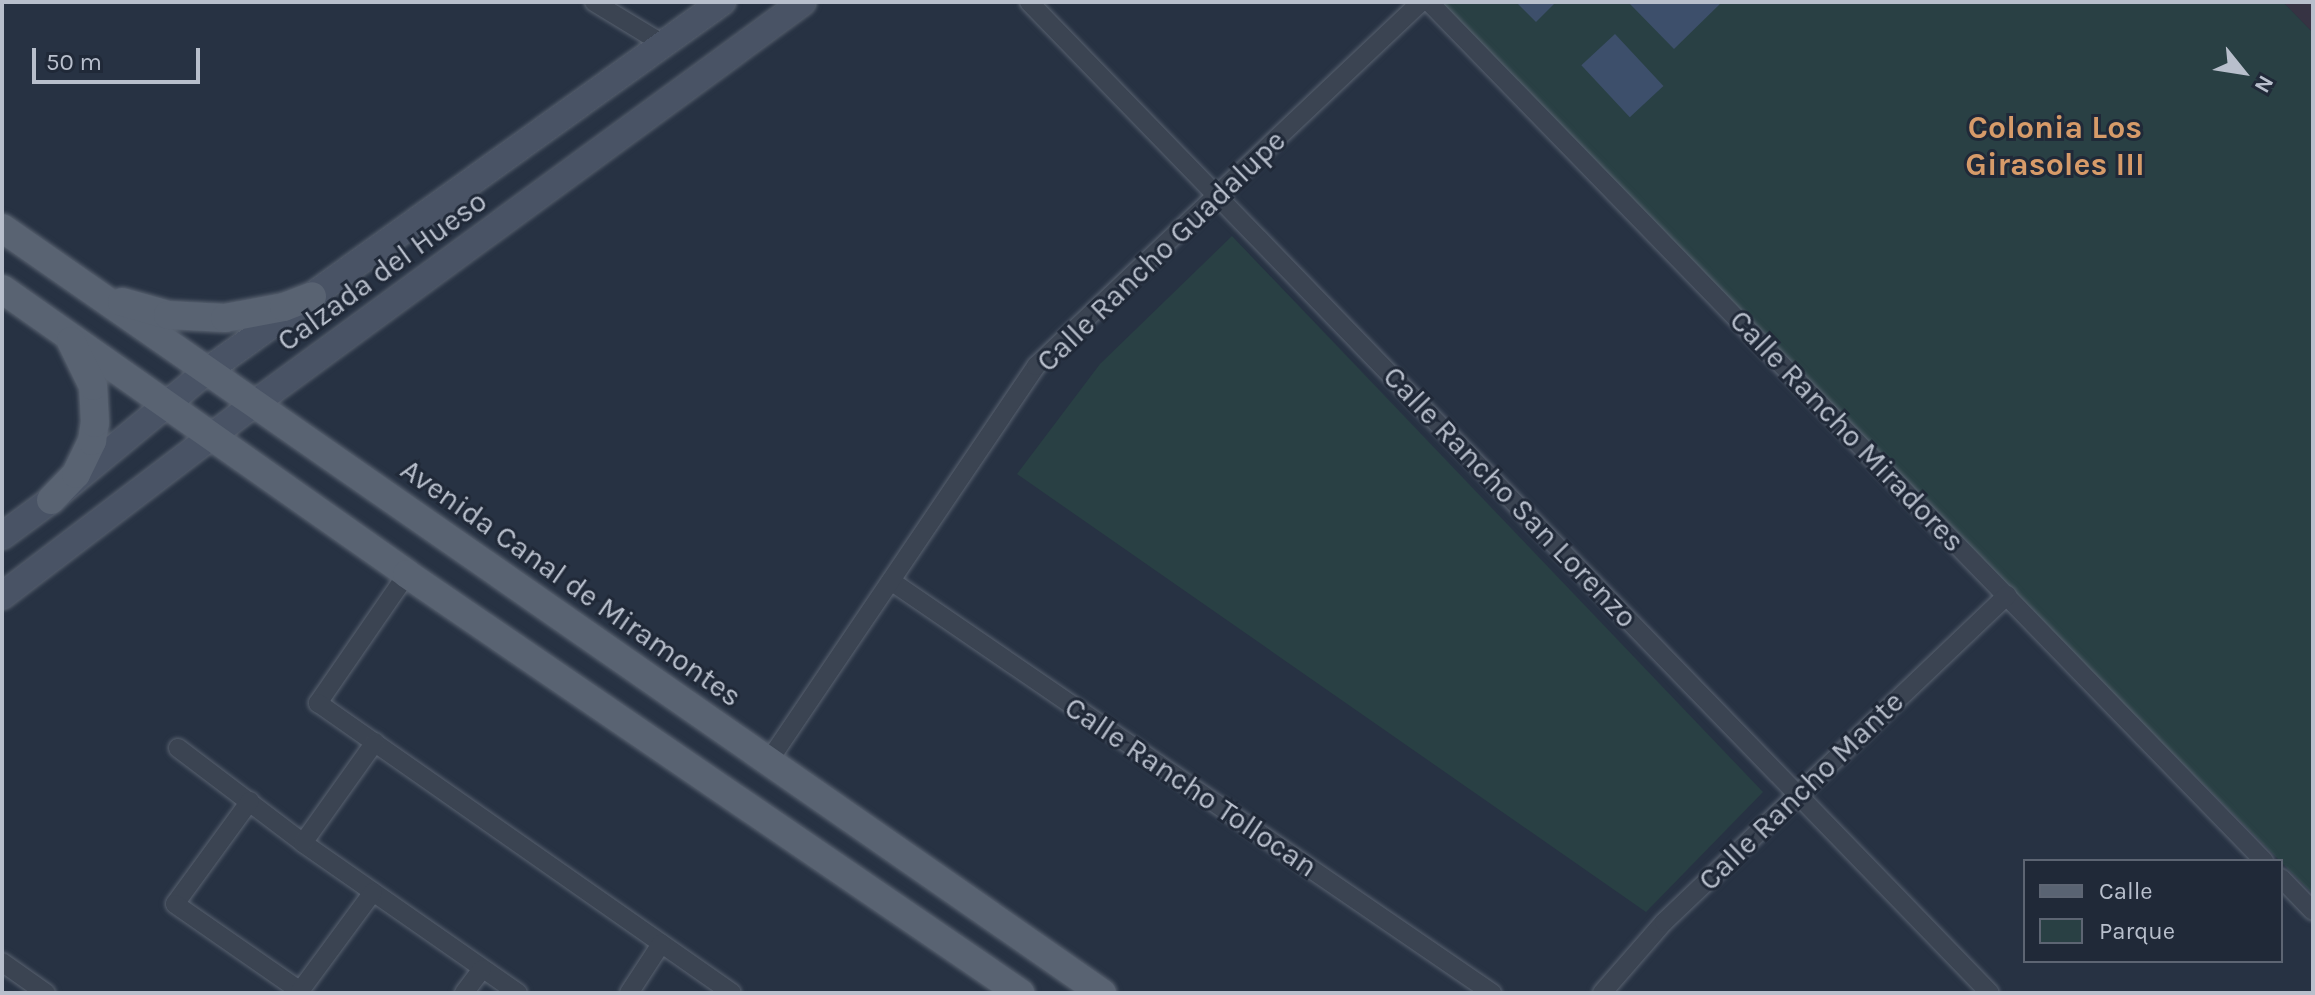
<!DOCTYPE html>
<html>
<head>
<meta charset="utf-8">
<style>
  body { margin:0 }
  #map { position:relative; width:2315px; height:995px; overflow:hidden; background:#273243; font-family:Karla,sans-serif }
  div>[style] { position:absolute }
  .medical>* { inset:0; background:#363343 }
  .green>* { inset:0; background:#294044 }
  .water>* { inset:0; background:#3d4f6b; transform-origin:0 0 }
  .roads { filter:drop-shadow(0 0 2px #596270) drop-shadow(0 0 2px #596270) }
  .street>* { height:18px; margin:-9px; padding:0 9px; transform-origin:9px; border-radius:9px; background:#3b4452 }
  .secondary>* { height:26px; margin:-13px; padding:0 13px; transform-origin:13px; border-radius:13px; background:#495365 }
  .primary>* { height:28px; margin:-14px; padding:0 14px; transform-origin:14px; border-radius:14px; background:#596372 }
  span { translate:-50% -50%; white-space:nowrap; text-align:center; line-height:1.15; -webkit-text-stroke:6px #202938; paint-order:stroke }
  .street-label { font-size:30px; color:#b8bfcc }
  .neighbourhood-label { font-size:32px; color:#d79b69; font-weight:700 }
  .frame { position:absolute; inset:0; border:4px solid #b8bfcc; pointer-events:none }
  .legend { position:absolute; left:2023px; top:859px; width:260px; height:104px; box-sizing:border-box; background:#202938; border:2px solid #5d6573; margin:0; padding:10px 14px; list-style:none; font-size:24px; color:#b8bfcc }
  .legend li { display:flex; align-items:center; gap:16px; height:40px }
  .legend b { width:40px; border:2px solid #5d6573 }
  .north { position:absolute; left:2203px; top:32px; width:80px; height:80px; -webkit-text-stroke:6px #202938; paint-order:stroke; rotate:120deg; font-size:22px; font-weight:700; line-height:32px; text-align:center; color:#b8bfcc }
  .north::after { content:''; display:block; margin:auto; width:28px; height:36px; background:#b8bfcc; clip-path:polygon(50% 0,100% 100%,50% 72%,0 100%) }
  .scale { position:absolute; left:32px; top:48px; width:168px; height:36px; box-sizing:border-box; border:4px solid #b8bfcc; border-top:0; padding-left:10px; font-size:24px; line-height:28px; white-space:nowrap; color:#b8bfcc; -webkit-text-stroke:6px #202938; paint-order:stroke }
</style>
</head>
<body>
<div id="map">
  <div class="medical">
    <div style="clip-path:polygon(2283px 2px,2313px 2px,2313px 33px)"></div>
  </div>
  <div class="green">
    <div style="clip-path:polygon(1438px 2px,2283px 2px,2313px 33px,2313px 894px,2003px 584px)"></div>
    <div style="clip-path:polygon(1232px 236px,1763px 792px,1646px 912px,1017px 474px,1100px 364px)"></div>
  </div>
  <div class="water">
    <div style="clip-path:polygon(1516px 2px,1556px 2px,1536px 22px)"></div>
    <div style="clip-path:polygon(1628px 2px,1722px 2px,1674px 49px)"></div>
    <div style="left:1615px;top:34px;width:71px;height:46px;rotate:47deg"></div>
  </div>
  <div class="roads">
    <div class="street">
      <div style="left:594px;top:2px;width:81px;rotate:31.3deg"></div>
      <div style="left:1029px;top:2px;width:1380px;rotate:45.88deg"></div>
      <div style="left:1429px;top:2px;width:1198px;rotate:45.81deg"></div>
      <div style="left:407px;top:574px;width:157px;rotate:124.6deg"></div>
      <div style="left:318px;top:703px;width:505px;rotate:35.01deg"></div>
      <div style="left:891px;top:581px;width:729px;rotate:34.43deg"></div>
      <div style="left:178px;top:748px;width:157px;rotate:37.2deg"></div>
      <div style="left:303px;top:843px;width:262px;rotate:34.9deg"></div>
      <div style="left:768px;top:762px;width:478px;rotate:-55.9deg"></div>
      <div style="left:1036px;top:366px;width:530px;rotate:-43.39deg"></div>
      <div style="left:250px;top:801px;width:127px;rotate:126.1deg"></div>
      <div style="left:175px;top:904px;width:152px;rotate:34.8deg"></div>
      <div style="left:300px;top:991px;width:123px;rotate:-53.6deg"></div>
      <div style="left:303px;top:843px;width:124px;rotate:-54.5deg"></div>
      <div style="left:2281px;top:878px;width:46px;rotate:45.9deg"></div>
      <div style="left:2px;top:962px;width:54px;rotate:35.2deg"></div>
      <div style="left:464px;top:993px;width:30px;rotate:-53deg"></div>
      <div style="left:629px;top:993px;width:59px;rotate:-56.9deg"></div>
      <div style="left:1602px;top:993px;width:94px;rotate:-48.9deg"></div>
      <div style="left:1664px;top:922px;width:474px;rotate:-43.6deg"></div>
    </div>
    <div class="secondary">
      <div style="left:2px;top:536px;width:61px;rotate:-36.3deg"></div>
      <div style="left:51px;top:500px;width:202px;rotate:-39.6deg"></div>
      <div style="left:207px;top:371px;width:634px;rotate:-35.62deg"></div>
      <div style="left:2px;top:596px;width:317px;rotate:-37.3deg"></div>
      <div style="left:254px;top:404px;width:680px;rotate:-36.21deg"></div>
    </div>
    <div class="primary">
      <div style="left:2px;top:228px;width:1340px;rotate:34.82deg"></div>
      <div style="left:2px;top:289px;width:495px;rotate:35.1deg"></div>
      <div style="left:407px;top:574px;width:743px;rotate:34.35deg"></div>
      <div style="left:122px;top:302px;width:48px;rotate:15.8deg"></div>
      <div style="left:168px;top:315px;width:57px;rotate:3deg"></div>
      <div style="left:225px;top:318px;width:60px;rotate:-10.6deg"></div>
      <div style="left:284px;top:307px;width:30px;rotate:-21deg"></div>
      <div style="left:51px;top:500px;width:36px;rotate:-46deg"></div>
      <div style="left:76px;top:474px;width:37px;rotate:-64deg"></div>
      <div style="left:92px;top:441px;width:18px;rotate:-81deg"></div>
      <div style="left:95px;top:423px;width:37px;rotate:-93deg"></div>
      <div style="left:93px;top:386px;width:50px;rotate:-116.1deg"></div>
    </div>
  </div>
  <div class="street-label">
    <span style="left:1161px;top:251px;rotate:-44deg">Calle Rancho Guadalupe</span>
    <span style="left:382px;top:271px;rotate:-36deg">Calzada del Hueso</span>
    <span style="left:1847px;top:431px;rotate:46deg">Calle Rancho Miradores</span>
    <span style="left:1510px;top:497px;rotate:46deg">Calle Rancho San Lorenzo</span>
    <span style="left:571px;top:583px;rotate:35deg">Avenida Canal de Miramontes</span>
    <span style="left:1191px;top:787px;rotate:34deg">Calle Rancho Tollocan</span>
    <span style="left:1801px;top:791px;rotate:-44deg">Calle Rancho Mante</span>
  </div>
  <div class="neighbourhood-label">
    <span style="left:2055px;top:147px">Colonia Los<br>Girasoles III</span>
  </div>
  <div class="frame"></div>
  <ul class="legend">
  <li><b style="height:10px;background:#596372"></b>Calle</li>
  <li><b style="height:22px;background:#294044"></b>Parque</li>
  </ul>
  <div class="north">N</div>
  <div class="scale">50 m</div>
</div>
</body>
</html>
